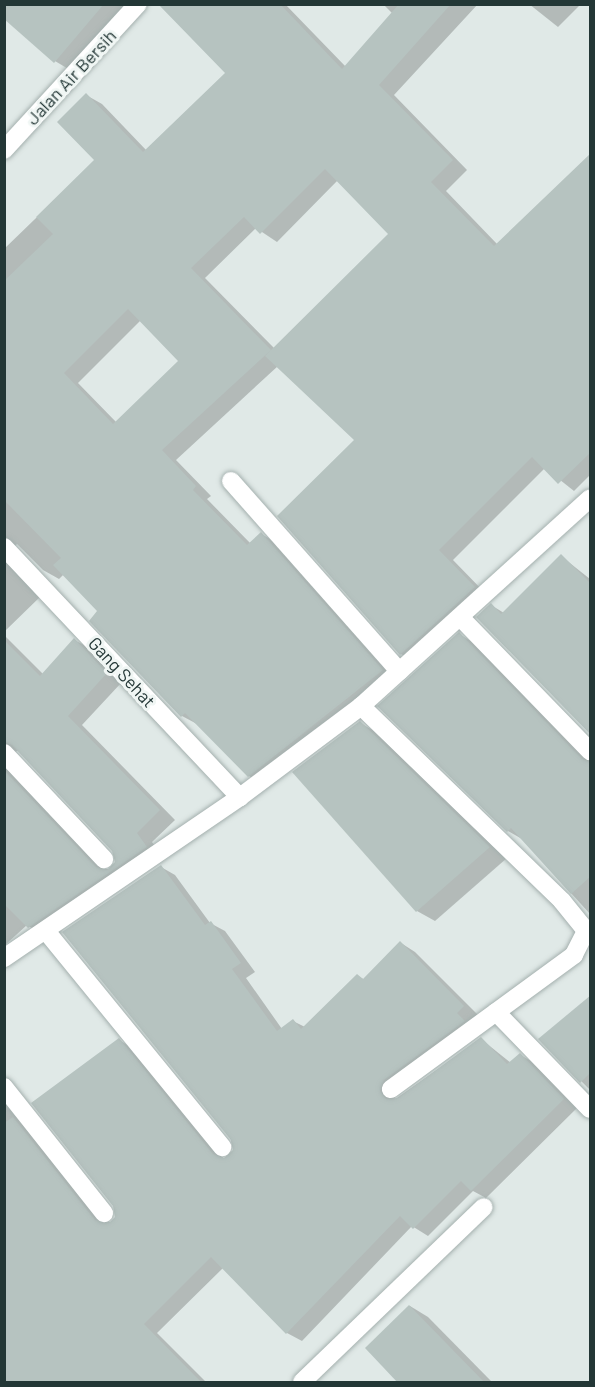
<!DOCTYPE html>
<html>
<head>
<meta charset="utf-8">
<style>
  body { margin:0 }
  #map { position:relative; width:595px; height:1387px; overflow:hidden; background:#e0e9e7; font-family:Barlow,sans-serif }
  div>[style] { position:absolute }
  .shadow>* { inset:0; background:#0003 }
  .building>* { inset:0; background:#b6c3c0 }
  .roads { filter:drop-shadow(0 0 2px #a4b0ae) drop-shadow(0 0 2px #a4b0ae) }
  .service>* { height:18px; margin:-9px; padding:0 9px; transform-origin:9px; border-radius:9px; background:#fff }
  .minor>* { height:18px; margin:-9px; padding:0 9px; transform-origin:9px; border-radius:9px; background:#fff }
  span { translate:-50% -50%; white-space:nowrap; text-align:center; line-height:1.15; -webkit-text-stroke:6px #f0f6f4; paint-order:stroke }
  .street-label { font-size:18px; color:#233736 }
  .frame { position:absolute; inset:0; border:6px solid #233736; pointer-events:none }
</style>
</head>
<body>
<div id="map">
  <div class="shadow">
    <div style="clip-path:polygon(4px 4px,128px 4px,70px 70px,55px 61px)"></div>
    <div style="clip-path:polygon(evenodd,160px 4px,285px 4px,346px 67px,393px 14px,383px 4px,478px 4px,394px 95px,467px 170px,446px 191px,498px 245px,590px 155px,590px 475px,574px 491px,545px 468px,453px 560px,489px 597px,416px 663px,401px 654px,279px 516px,356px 440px,278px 366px,176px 460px,211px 496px,207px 499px,251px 544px,261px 534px,276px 542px,398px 680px,265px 785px,249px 776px,197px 724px,182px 716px,100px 611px,64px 574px,59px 579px,43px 570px,17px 544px,9px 552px,41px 596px,4px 632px,4px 249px,96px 160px,86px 95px,102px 104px,147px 151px,227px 73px,160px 4px,338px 180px,390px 234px,274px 348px,205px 278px,256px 228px,277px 242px,338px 180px,160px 4px,141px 320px,180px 361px,117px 423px,78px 383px,141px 320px)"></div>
    <div style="clip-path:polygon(529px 4px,581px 4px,558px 27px)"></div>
    <div style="clip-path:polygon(561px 556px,590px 579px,590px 733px,491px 605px,504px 613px)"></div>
    <div style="clip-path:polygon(459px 634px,474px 643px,590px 761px,590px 914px,522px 839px,508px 831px)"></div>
    <div style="clip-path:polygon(evenodd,4px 635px,44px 675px,74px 640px,90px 648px,122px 682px,82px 725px,175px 820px,152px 842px,162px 856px,45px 936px,27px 925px,4px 946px,4px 635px,19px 750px,114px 851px,116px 862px,112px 869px,103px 869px,11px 771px,11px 754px,19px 750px)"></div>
    <div style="clip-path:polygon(360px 723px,378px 733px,507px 858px,435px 921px,417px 911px)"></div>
    <div style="clip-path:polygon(161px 867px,175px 875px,210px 923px,225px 931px,255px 972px,246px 978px,282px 1029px,293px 1021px,305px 1027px,358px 976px,365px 980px,401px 943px,415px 952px,478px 1015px,398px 1088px,394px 1100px,481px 1039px,511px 1063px,520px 1055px,535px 1063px,578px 1107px,486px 1198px,473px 1191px,428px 1236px,412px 1226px,302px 1341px,287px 1333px,223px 1268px,157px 1333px,206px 1382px,4px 1382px,4px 1102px,104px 1223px,111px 1224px,116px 1217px,119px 1040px,134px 1049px,224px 1159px,234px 1152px)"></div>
    <div style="clip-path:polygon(590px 997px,590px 1090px,540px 1039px)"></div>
    <div style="clip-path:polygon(410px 1306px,428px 1317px,492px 1382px,400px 1382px)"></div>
  </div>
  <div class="building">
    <div style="clip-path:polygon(4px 4px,104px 4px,54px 63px,4px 19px)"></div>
    <div style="clip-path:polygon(evenodd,158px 4px,280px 4px,342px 69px,399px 4px,451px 4px,379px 85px,453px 160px,431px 182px,494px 246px,591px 153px,591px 452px,558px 484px,532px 457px,439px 550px,475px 587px,400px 655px,277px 516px,354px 440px,265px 356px,388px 234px,325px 169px,260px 234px,244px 217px,191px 268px,271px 350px,162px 450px,196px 486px,193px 490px,247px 545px,261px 532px,383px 670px,248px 777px,185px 713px,181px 717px,89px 621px,97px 611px,53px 565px,61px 558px,4px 500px,4px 281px,53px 234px,36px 217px,94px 160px,57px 122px,86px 93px,143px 152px,225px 73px,158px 4px,128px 309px,178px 361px,113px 424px,64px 373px,128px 309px)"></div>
    <div style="clip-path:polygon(561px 554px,591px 584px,591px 735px,476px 617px,491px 603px,501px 614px)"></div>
    <div style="clip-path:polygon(459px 632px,582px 759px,591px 762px,591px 876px,571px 894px,511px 828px,507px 832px,377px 706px)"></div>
    <div style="clip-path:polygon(74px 638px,107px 673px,68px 716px,160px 810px,137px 833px,147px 847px,28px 928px,4px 904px,4px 770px,96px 867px,107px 870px,115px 862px,112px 851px,12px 745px,4px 742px,4px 640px,40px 676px)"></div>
    <div style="clip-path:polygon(360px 721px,490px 847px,416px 912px,292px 772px)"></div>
    <div style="clip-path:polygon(161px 865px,205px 925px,211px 921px,241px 963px,232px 969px,277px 1031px,293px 1019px,301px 1029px,357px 974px,363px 979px,400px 941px,464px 1006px,457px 1013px,465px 1021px,384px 1080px,380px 1091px,386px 1099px,398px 1098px,481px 1037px,507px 1064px,520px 1053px,564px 1099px,471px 1191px,461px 1181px,413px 1229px,400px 1216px,286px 1334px,211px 1257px,144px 1324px,202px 1383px,4px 1383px,4px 1123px,13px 1117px,95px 1220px,110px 1222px,115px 1217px,113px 1206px,31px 1103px,119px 1038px,213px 1154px,224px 1158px,233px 1150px,231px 1140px,62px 932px)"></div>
    <div style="clip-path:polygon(591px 995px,591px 1072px,580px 1083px,538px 1039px)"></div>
    <div style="clip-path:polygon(409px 1305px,485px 1383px,398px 1383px,365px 1348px)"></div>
  </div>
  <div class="roads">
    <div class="service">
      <div style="left:4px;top:1087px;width:161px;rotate:51.6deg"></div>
    </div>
    <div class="minor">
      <div style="left:4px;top:150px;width:198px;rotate:-47.5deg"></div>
      <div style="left:231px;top:481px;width:254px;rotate:48.5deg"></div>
      <div style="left:4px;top:547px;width:344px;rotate:46.7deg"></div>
      <div style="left:460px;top:617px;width:187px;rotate:45.9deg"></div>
      <div style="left:361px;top:706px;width:280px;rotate:44.1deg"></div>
      <div style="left:562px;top:901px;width:38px;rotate:51deg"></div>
      <div style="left:586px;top:931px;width:27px;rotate:117deg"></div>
      <div style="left:574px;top:955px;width:227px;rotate:143.8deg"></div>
      <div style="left:4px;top:753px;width:146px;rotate:46.7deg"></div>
      <div style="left:46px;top:931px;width:279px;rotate:50.8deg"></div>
      <div style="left:4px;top:958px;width:286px;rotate:-34.3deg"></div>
      <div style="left:240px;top:797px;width:151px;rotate:-36.9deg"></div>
      <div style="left:361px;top:706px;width:309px;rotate:-42.2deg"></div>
      <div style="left:496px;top:1012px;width:135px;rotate:45.9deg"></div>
      <div style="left:302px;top:1382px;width:252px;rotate:-43.9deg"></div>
    </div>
  </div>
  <div class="street-label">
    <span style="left:71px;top:77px;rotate:-47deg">Jalan Air Bersih</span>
    <span style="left:122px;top:672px;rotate:47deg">Gang Sehat</span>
  </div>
  <div class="frame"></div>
</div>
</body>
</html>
